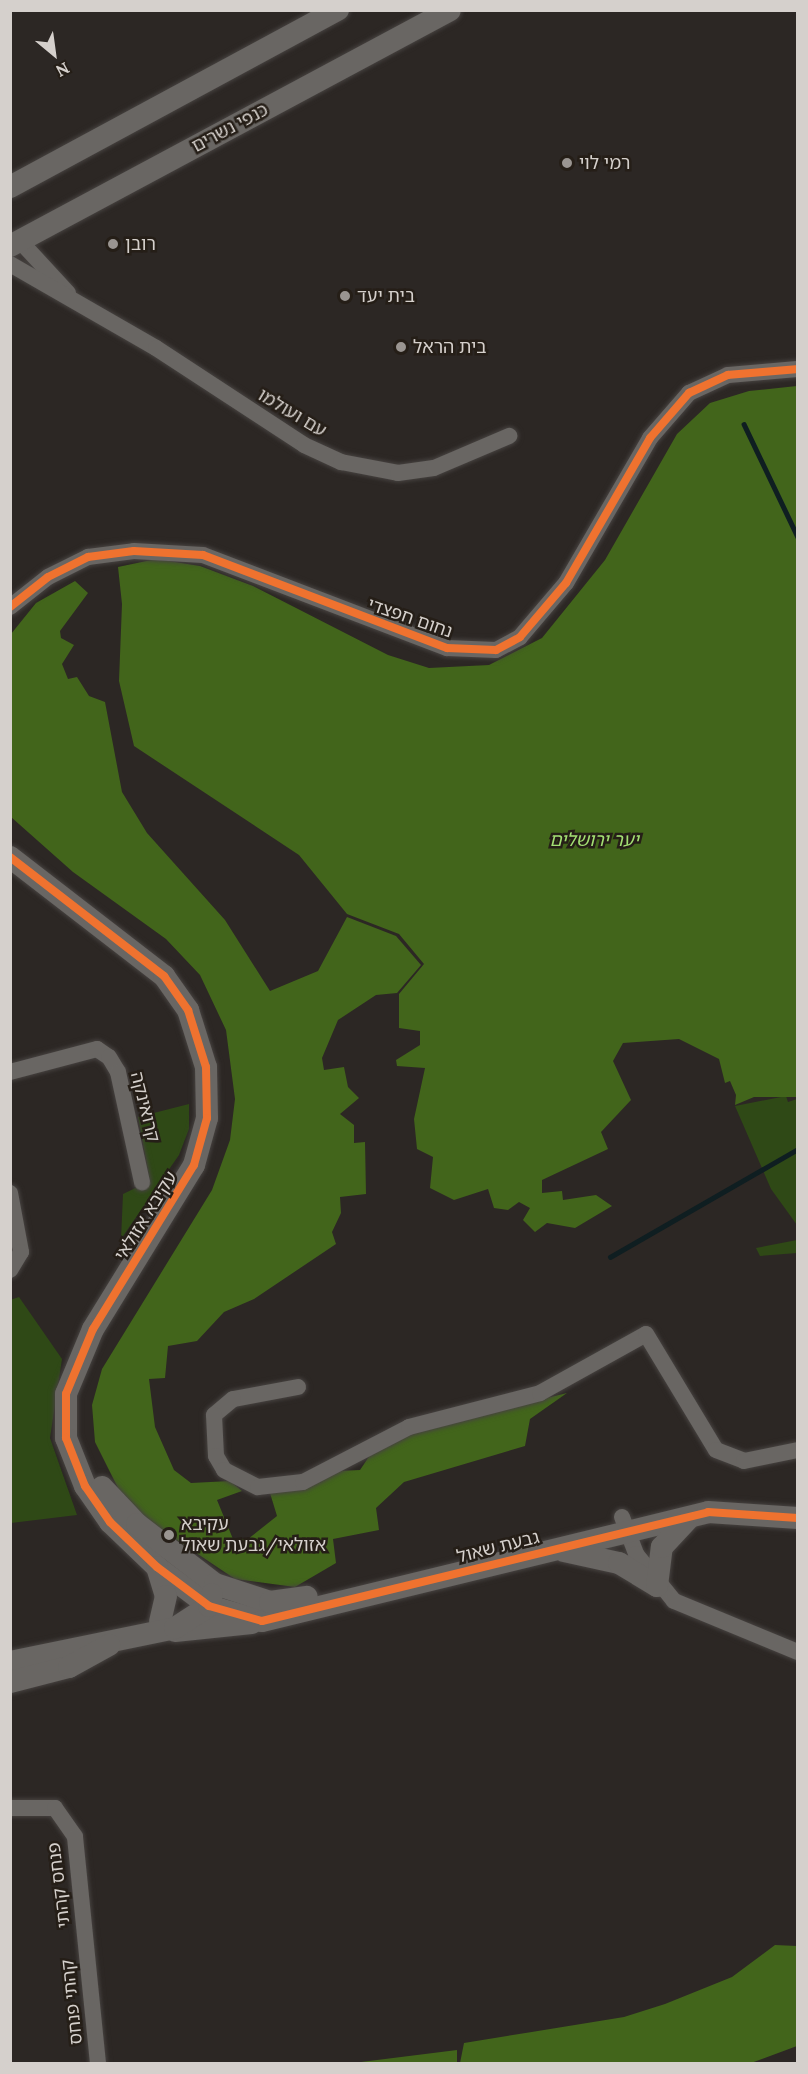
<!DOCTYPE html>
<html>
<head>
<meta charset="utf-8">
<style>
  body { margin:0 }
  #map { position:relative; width:808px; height:2074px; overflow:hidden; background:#2c2724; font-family:Lora,"Noto Sans Hebrew",serif }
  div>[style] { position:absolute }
  .green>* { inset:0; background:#2f4916 }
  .forest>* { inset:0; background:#42651b }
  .stream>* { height:4.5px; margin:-2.25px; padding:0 2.25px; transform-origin:2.25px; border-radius:2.25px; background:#0f1e21 }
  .roads { filter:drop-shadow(0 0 2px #464240) drop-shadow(0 0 2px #464240) }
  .street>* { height:16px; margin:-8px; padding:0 8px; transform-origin:8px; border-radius:8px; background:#696663 }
  .secondary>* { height:22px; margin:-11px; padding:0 11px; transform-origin:11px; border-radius:11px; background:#696663 }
  .cycleway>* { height:8px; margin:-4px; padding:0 4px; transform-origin:4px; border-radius:4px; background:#ef722f }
  .dots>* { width:16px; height:16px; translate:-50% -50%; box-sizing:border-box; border:3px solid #251e17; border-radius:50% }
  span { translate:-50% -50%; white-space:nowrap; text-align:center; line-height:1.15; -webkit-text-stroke:5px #251e17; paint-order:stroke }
  .street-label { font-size:18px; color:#d5d0cc }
  .poi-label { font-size:18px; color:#d5d0cc }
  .left { translate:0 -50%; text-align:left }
  .park-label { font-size:18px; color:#a3df73; font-style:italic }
  .frame { position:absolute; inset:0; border:12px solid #d5d0cc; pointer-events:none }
  .north { position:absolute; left:24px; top:24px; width:60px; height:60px; -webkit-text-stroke:4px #251e17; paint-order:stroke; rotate:151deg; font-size:16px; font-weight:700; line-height:24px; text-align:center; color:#d5d0cc }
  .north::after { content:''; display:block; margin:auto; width:21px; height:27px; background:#d5d0cc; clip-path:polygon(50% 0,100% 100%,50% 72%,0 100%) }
</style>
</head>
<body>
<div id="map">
  <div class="green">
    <div style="clip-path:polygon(786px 1096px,788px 1102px,797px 1099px,797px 1225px,771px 1189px,735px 1106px)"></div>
    <div style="clip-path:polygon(189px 1104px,189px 1129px,179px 1155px,121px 1239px,123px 1194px,150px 1181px,138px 1117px)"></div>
    <div style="clip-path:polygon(797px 1240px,797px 1253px,760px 1256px,756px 1248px)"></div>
    <div style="clip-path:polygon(19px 1297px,62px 1359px,50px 1438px,77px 1515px,11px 1523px,10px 1300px)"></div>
  </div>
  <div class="forest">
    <div style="clip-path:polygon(797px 386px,797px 1097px,754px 1097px,735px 1105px,736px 1095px,730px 1081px,725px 1083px,719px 1059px,679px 1039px,623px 1043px,613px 1061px,631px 1100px,601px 1132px,608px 1149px,542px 1180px,542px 1193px,562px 1191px,563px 1200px,596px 1195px,612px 1206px,575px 1228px,547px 1223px,535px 1232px,523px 1220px,530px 1208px,519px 1202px,508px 1210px,494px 1208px,488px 1189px,454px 1200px,430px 1188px,433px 1157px,417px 1149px,414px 1119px,425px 1068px,397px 1066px,396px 1060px,420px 1045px,420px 1031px,399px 1028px,399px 994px,424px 964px,399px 934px,347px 914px,299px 855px,134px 746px,119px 681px,122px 604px,118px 567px,156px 559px,200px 566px,253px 586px,388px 655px,429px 668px,489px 665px,542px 638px,605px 560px,677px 434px,710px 403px,749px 391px)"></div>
    <div style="clip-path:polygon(75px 581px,88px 593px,60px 631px,61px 638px,74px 645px,62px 664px,68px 679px,77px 677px,89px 696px,105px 702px,122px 792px,147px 833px,225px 920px,270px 991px,318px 971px,347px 917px,396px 936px,421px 965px,397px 993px,376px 995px,338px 1020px,322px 1058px,324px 1070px,344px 1067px,348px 1087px,359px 1098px,340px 1114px,354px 1125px,354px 1143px,365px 1142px,366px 1194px,340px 1197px,341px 1213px,332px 1232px,336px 1244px,254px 1299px,224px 1312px,197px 1341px,168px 1346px,165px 1378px,149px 1379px,155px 1427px,174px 1470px,191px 1483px,230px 1481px,242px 1491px,217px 1500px,233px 1539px,248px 1539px,277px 1516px,270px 1493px,337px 1471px,360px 1470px,374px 1449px,413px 1431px,567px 1393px,530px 1419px,525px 1446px,404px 1482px,376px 1508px,379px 1530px,333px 1539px,336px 1563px,295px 1587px,235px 1579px,150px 1522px,121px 1494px,95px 1442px,92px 1405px,102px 1369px,212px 1190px,230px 1140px,235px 1099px,226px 1030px,200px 975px,166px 939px,73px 872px,11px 817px,11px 634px,36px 603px)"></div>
    <div style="clip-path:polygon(775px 1945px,797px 1946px,797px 2046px,751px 2063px,460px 2063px,464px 2043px,624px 2017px,665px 2004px,732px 1977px)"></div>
    <div style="clip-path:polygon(457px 2050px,457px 2063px,353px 2063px)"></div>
  </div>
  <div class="stream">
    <div style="left:744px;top:424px;width:125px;rotate:64.5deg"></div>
    <div style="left:610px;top:1257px;width:217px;rotate:-29.9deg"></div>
  </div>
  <div class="roads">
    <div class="street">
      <div style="left:20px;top:241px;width:71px;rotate:47.3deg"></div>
      <div style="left:10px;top:264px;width:168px;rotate:29.9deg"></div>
      <div style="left:156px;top:348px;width:177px;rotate:33.2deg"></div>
      <div style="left:304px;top:445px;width:41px;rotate:24.7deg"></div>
      <div style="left:341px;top:462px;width:58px;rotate:10.9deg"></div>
      <div style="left:398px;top:473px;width:36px;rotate:-8deg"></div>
      <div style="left:434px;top:468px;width:82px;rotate:-23.1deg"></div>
      <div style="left:10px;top:607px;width:48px;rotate:-38.3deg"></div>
      <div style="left:48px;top:577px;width:45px;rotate:-26.6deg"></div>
      <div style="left:88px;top:557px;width:46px;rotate:-7.4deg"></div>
      <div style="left:134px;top:551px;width:69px;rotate:3.3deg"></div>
      <div style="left:203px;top:555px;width:261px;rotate:20.9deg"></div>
      <div style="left:447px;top:648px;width:49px;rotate:2.3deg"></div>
      <div style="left:496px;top:650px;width:27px;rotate:-28deg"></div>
      <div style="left:520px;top:637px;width:71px;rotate:-49.6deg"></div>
      <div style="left:566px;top:583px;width:168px;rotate:-59.9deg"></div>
      <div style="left:650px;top:438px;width:60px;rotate:-49.1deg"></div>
      <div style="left:689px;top:393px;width:43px;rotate:-24.8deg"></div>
      <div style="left:728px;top:375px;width:70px;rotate:-4.9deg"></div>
      <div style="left:10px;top:1072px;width:90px;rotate:-14.8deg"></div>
      <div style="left:97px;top:1049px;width:14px;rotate:34deg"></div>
      <div style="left:109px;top:1057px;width:17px;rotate:59deg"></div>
      <div style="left:118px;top:1072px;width:113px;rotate:77.7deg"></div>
      <div style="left:10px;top:1193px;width:60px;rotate:79.4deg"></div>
      <div style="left:21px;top:1252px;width:21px;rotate:121deg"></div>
      <div style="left:298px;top:1387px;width:66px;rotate:169.5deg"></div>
      <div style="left:233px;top:1399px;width:25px;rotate:140deg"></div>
      <div style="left:214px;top:1415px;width:41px;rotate:87.2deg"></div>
      <div style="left:216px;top:1456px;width:16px;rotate:60deg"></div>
      <div style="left:224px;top:1470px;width:38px;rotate:27deg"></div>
      <div style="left:258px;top:1487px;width:45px;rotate:-6.3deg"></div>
      <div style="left:303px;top:1482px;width:119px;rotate:-27.4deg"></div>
      <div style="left:409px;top:1427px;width:135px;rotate:-14.5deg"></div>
      <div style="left:540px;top:1393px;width:121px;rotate:-29.1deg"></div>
      <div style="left:646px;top:1334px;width:135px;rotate:58.9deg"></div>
      <div style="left:716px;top:1450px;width:30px;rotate:21deg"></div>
      <div style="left:744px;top:1461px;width:55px;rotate:-11.5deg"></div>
      <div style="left:622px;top:1517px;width:40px;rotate:69deg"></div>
      <div style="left:636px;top:1554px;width:60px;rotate:51deg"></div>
      <div style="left:674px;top:1601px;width:134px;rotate:22.4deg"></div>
      <div style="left:10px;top:1808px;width:45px"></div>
      <div style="left:55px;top:1808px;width:35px;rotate:55deg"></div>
      <div style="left:75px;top:1837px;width:228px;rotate:84.2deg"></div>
    </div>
    <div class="secondary">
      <div style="left:10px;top:187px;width:373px;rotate:-28.4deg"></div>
      <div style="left:10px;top:246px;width:499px;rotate:-28.2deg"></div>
      <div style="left:10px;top:857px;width:195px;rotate:37.7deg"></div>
      <div style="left:164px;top:976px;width:42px;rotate:54.8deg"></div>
      <div style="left:188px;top:1010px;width:60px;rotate:72.5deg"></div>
      <div style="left:206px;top:1067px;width:51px;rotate:88.9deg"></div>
      <div style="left:207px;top:1118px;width:49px;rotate:105.5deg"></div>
      <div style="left:194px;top:1165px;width:193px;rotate:121.6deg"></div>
      <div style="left:93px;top:1329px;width:70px;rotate:112.6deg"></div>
      <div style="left:66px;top:1394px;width:44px;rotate:90deg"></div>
      <div style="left:66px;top:1438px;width:52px;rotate:68.4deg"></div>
      <div style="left:85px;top:1486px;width:44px;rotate:55.2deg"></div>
      <div style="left:110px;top:1522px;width:65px;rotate:43.8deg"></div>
      <div style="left:157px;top:1567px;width:65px;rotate:36.9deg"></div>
      <div style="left:209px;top:1606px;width:55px;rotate:15.8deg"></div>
      <div style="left:262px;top:1621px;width:459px;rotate:-13.7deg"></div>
      <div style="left:708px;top:1512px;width:90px;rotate:3.8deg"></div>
      <div style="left:102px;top:1487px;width:51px;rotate:46.6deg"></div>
      <div style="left:137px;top:1524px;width:98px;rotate:37.6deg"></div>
      <div style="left:215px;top:1584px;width:58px;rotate:18.1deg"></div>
      <div style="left:270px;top:1602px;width:37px;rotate:-8deg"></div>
      <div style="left:564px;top:1551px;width:56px;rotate:12.3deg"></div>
      <div style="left:619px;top:1563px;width:44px;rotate:31.2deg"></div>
      <div style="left:157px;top:1567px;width:30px;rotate:73deg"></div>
      <div style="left:166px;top:1596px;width:27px;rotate:103deg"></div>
      <div style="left:657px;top:1586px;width:39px;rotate:-83deg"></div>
      <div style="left:662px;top:1547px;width:40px;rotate:-47deg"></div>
      <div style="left:175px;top:1631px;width:77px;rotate:-5.9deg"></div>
      <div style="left:10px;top:1662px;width:168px;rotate:-11.6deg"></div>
      <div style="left:175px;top:1628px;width:40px;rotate:-32.9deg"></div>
      <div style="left:209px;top:1606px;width:12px;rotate:-76deg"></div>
      <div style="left:10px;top:1682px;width:61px;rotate:-14.3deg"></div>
      <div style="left:69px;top:1667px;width:46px;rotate:-28.8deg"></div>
    </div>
  </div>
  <div class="cycleway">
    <div style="left:10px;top:607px;width:48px;rotate:-38.3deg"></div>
    <div style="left:48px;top:577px;width:45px;rotate:-26.6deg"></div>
    <div style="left:88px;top:557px;width:46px;rotate:-7.4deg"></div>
    <div style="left:134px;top:551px;width:69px;rotate:3.3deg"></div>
    <div style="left:203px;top:555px;width:261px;rotate:20.9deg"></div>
    <div style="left:447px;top:648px;width:49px;rotate:2.3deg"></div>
    <div style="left:496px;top:650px;width:27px;rotate:-28deg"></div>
    <div style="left:520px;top:637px;width:71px;rotate:-49.6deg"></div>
    <div style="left:566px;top:583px;width:168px;rotate:-59.9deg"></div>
    <div style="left:650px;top:438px;width:60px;rotate:-49.1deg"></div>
    <div style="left:689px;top:393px;width:43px;rotate:-24.8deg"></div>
    <div style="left:728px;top:375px;width:70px;rotate:-4.9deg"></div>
    <div style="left:10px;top:857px;width:195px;rotate:37.7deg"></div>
    <div style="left:164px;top:976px;width:42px;rotate:54.8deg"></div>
    <div style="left:188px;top:1010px;width:60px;rotate:72.5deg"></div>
    <div style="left:206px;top:1067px;width:51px;rotate:88.9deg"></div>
    <div style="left:207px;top:1118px;width:49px;rotate:105.5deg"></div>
    <div style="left:194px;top:1165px;width:193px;rotate:121.6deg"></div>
    <div style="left:93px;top:1329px;width:70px;rotate:112.6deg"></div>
    <div style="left:66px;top:1394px;width:44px;rotate:90deg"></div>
    <div style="left:66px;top:1438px;width:52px;rotate:68.4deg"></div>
    <div style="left:85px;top:1486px;width:44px;rotate:55.2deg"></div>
    <div style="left:110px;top:1522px;width:65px;rotate:43.8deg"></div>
    <div style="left:157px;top:1567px;width:65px;rotate:36.9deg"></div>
    <div style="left:209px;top:1606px;width:55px;rotate:15.8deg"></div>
    <div style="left:262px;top:1621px;width:459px;rotate:-13.7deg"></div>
    <div style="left:708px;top:1512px;width:90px;rotate:3.8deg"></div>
  </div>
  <div class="dots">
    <div style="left:567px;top:163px;background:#9a9591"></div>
    <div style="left:113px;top:244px;background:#9a9591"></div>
    <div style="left:345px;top:296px;background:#9a9591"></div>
    <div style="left:401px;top:347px;background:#9a9591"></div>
    <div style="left:169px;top:1535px;background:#9a9591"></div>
  </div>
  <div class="street-label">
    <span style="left:230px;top:128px;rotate:-28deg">כנפי נשרים</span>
    <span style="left:292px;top:413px;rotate:31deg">עם ועולמו</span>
    <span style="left:410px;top:618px;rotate:19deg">נחום חפצדי</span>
    <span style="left:145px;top:1107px;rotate:76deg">קרואינקה</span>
    <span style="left:146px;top:1216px;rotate:-58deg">עקיבא אזולאי</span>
    <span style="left:498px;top:1547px;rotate:-14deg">גבעת שאול</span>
    <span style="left:59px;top:1885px;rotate:-97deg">פנחס קהתי</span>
    <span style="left:72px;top:2002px;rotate:-96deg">קהתי פנחס</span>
  </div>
  <div class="poi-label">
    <span class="left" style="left:579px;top:163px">רמי לוי</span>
    <span class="left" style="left:125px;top:244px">רובן</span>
    <span class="left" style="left:357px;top:296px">בית יעד</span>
    <span class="left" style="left:413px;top:347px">בית הראל</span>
    <span class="left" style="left:181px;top:1535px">עקיבא<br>אזולאי/גבעת שאול</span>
  </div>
  <div class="park-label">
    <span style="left:594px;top:840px">יער ירושלים</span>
  </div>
  <div class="frame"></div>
  <div class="north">N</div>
</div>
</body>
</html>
